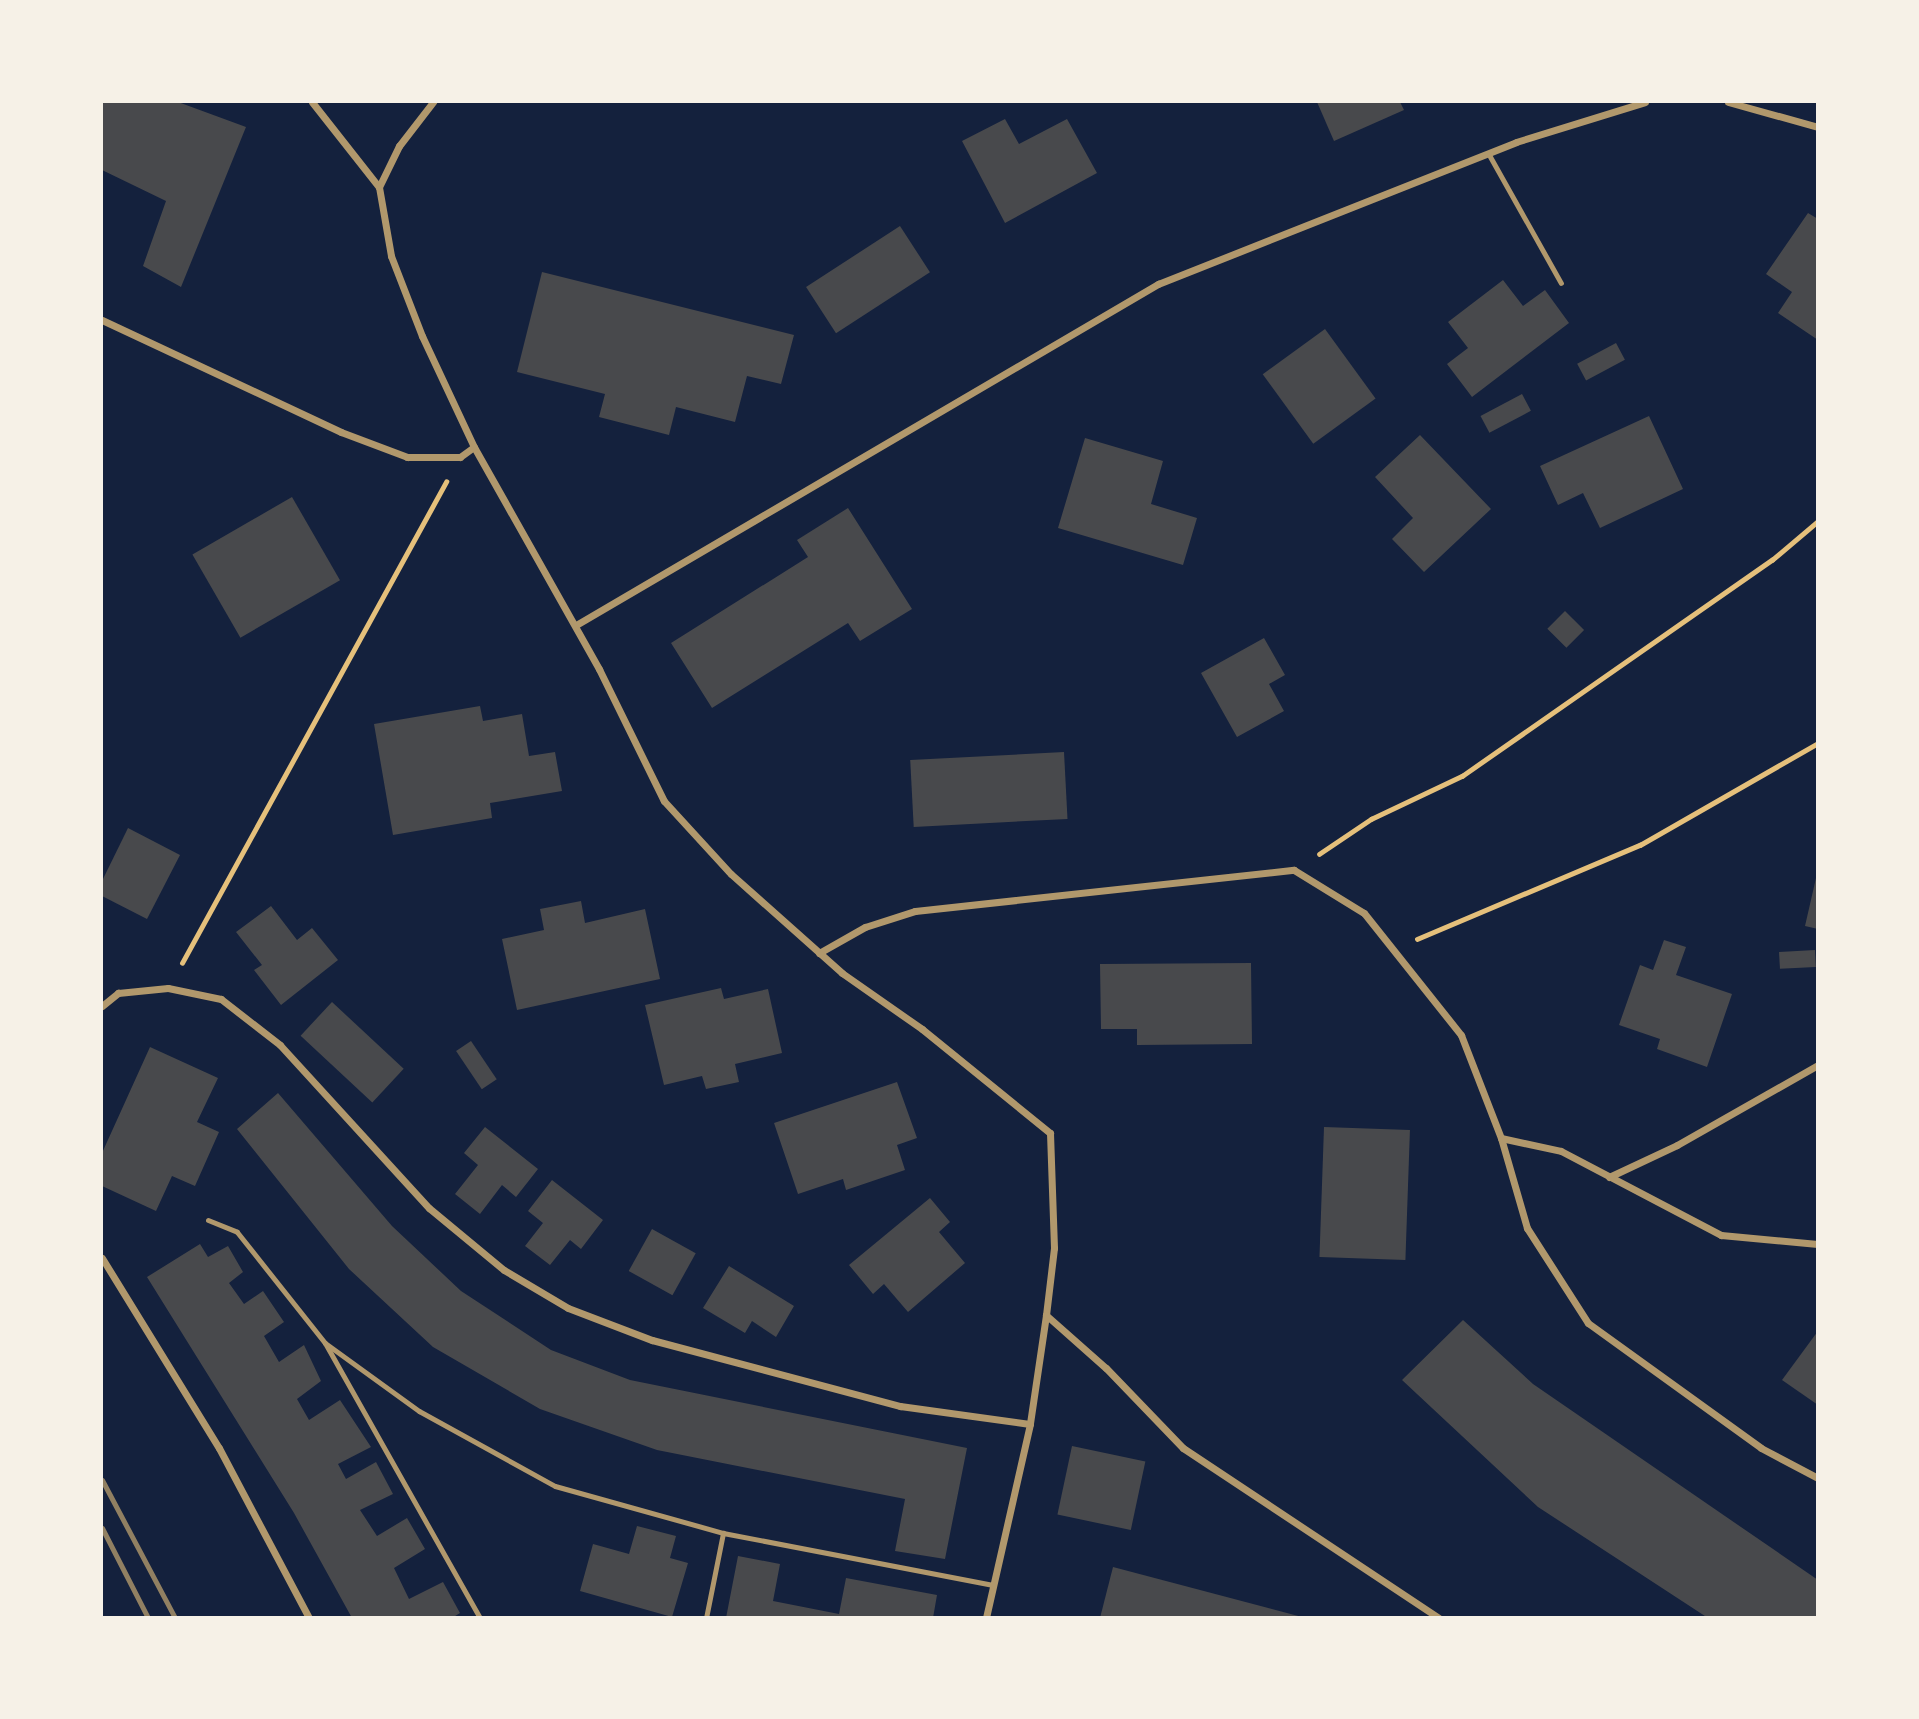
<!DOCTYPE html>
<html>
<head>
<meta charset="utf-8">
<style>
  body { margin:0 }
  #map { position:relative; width:1919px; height:1719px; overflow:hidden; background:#14213d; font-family:Roboto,sans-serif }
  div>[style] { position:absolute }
  .building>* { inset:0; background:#48494c; transform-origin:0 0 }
  .path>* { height:4.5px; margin:-2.25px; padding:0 2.25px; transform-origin:2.25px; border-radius:2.25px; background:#e5c07b }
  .service>* { height:5px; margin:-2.5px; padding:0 2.5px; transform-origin:2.5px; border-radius:2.5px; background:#b1986c }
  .minor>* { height:7px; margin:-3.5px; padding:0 3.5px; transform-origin:3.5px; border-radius:3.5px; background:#b1986c }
  .rail>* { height:5px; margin:-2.5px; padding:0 2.5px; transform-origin:2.5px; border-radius:2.5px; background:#918062 }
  span { translate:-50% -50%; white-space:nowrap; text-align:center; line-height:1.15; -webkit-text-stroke:5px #f6f1e7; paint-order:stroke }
  .frame { position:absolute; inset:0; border:103px solid #f6f1e7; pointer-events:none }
</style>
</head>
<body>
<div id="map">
  <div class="building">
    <div style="clip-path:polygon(102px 102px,178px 102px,246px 127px,181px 287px,143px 266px,166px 201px,102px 170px)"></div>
    <div style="clip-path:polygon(1317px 102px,1400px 102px,1404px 110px,1334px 141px)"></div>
    <div style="clip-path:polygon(1005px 119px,1019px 144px,1067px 119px,1097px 173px,1005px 223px,962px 141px)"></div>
    <div style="clip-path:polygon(1808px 213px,1818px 219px,1818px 340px,1778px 313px,1792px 292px,1766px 274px)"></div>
    <div style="left:900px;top:226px;width:55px;height:112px;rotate:57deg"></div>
    <div style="clip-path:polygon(542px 272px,794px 335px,781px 384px,747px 376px,735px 422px,676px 407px,669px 435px,599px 417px,605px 394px,517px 372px)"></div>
    <div style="clip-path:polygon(1503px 280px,1523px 306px,1545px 290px,1569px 323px,1472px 397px,1447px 364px,1468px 348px,1448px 322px)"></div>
    <div style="left:1325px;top:329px;width:86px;height:77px;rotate:54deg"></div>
    <div style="left:1616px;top:343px;width:19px;height:44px;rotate:62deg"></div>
    <div style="left:1522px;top:394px;width:19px;height:47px;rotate:62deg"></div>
    <div style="clip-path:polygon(1649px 416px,1683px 489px,1600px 528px,1583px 493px,1558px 505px,1540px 466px)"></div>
    <div style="clip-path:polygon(1420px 435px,1491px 509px,1424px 572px,1392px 539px,1413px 518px,1375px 477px)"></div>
    <div style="clip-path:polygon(1085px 438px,1163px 461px,1151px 504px,1197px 518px,1183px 565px,1058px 528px)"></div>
    <div style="left:292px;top:497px;width:96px;height:115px;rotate:60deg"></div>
    <div style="clip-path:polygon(848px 508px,912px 609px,860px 641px,848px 623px,712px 708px,671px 643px,808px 557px,797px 540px)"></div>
    <div style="left:1565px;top:611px;width:27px;height:25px;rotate:45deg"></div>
    <div style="clip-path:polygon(1264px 638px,1285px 675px,1269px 684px,1284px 711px,1237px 737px,1201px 673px)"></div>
    <div style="clip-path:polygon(480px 706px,483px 721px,522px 714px,529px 756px,555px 752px,562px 791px,490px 803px,492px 818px,393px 835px,374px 724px)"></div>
    <div style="left:1064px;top:752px;width:67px;height:154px;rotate:87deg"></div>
    <div style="clip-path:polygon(128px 828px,180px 855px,147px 919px,102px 896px,102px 881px)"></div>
    <div style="clip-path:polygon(1816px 878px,1818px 878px,1818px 929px,1805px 926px)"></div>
    <div style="clip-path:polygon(581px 901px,585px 923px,645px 909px,660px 979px,517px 1010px,502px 939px,544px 930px,540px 909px)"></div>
    <div style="clip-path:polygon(271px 906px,297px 940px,312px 928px,338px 960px,281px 1005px,254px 970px,262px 965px,236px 932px)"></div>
    <div style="clip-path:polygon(1664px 940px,1686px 947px,1676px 975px,1732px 994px,1707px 1067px,1657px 1049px,1660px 1039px,1619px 1025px,1640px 965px,1653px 970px)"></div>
    <div style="left:1815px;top:950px;width:17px;height:36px;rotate:87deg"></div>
    <div style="clip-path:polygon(1251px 963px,1252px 1044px,1137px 1045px,1137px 1029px,1101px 1029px,1100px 964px)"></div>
    <div style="clip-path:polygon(721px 988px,724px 999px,768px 989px,782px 1053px,735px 1064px,739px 1082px,706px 1089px,702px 1076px,664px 1085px,645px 1005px)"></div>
    <div style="left:332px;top:1002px;width:98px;height:46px;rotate:43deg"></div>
    <div style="left:471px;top:1041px;width:46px;height:18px;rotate:56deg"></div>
    <div style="clip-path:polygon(150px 1047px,218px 1078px,197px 1122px,219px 1132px,195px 1186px,172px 1176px,156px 1211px,102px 1186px,102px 1153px)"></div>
    <div style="clip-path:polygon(897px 1082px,917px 1138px,897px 1145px,905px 1170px,846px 1190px,843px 1179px,798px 1194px,774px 1123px)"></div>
    <div style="clip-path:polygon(278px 1093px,392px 1226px,461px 1291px,551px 1350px,630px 1380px,967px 1448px,945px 1559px,895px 1551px,905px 1499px,657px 1450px,540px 1409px,433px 1347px,349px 1269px,237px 1129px)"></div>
    <div style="clip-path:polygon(485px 1127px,538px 1169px,516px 1197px,502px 1185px,480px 1214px,455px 1194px,478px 1165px,464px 1153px)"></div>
    <div style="left:1324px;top:1127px;width:86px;height:130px;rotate:2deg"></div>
    <div style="clip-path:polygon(552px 1180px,603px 1220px,581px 1249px,570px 1240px,550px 1265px,525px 1246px,543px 1223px,528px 1211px)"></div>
    <div style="clip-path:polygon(930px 1198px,950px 1222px,939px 1232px,965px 1263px,908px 1312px,884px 1284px,873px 1294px,849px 1265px)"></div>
    <div style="left:652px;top:1229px;width:50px;height:48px;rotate:29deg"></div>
    <div style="clip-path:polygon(200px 1244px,208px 1257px,228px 1246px,243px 1272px,229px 1283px,244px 1304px,263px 1291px,284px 1322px,264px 1336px,279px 1362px,304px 1345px,321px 1381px,297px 1399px,309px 1420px,340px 1400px,371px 1447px,338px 1464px,346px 1479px,376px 1462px,393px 1494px,360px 1510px,377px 1536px,407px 1518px,425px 1549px,394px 1568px,409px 1599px,443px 1582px,460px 1613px,452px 1618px,352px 1618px,294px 1513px,147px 1277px)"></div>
    <div style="clip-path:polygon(729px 1266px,794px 1306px,776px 1337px,752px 1321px,745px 1333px,703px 1308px)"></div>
    <div style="clip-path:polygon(1463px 1320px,1533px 1384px,1818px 1580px,1818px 1618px,1708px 1618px,1538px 1507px,1402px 1380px)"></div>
    <div style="clip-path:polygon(1818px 1331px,1818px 1405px,1782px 1380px)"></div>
    <div style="left:1072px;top:1446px;width:75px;height:70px;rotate:12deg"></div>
    <div style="clip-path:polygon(637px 1526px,676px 1536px,670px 1558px,688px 1563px,672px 1617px,580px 1591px,593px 1544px,629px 1554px)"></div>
    <div style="clip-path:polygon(738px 1556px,780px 1564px,773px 1601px,839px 1614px,846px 1578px,937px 1595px,933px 1618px,726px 1618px)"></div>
    <div style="clip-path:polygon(1113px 1567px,1302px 1617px,1302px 1618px,1100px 1618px)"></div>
  </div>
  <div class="path">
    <div style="left:1319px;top:854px;width:63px;rotate:-33.9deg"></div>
    <div style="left:1371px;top:819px;width:101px;rotate:-25.3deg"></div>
    <div style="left:1462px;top:776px;width:378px;rotate:-34.9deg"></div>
    <div style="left:1772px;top:560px;width:60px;rotate:-40.3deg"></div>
    <div style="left:1417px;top:939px;width:242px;rotate:-22.9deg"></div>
    <div style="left:1640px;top:845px;width:205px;rotate:-29.8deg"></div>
    <div style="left:182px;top:963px;width:549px;rotate:-61.24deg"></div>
  </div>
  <div class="service">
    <div style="left:1488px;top:153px;width:149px;rotate:60.7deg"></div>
    <div style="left:208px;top:1220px;width:31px;rotate:22deg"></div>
    <div style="left:237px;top:1232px;width:142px;rotate:51.6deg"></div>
    <div style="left:325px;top:1343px;width:316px;rotate:60.6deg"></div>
    <div style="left:325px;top:1343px;width:116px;rotate:35.9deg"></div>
    <div style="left:419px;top:1411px;width:155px;rotate:28.9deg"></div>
    <div style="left:555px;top:1486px;width:174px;rotate:15.6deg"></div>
    <div style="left:723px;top:1533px;width:275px;rotate:10.9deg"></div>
    <div style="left:706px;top:1618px;width:87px;rotate:-78.7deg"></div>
  </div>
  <div class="minor">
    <div style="left:312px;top:102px;width:108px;rotate:51.8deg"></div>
    <div style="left:379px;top:187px;width:70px;rotate:80.1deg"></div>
    <div style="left:391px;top:256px;width:86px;rotate:68.8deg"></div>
    <div style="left:422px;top:336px;width:123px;rotate:64.9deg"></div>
    <div style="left:474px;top:447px;width:255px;rotate:60.6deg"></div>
    <div style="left:599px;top:669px;width:147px;rotate:63.8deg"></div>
    <div style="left:664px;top:801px;width:99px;rotate:47.5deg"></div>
    <div style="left:731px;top:874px;width:149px;rotate:41.7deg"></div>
    <div style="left:842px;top:973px;width:98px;rotate:35deg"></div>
    <div style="left:922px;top:1029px;width:165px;rotate:39.1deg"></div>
    <div style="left:1050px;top:1133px;width:115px;rotate:88deg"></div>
    <div style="left:1054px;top:1248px;width:67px;rotate:96.8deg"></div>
    <div style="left:1046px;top:1315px;width:110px;rotate:98.4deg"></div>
    <div style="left:1030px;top:1424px;width:199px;rotate:102.8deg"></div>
    <div style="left:1728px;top:102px;width:93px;rotate:15.5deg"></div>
    <div style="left:379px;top:187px;width:46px;rotate:-64deg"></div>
    <div style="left:399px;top:146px;width:56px;rotate:-52.3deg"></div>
    <div style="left:102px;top:320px;width:264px;rotate:25.1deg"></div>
    <div style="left:341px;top:432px;width:71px;rotate:20.7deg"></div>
    <div style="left:407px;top:457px;width:53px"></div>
    <div style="left:460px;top:457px;width:17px;rotate:-36deg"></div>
    <div style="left:576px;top:625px;width:675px;rotate:-30.37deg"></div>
    <div style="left:1158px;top:284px;width:385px;rotate:-21.6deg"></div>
    <div style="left:1516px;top:142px;width:135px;rotate:-17.2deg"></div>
    <div style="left:819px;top:953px;width:53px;rotate:-29.5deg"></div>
    <div style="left:865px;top:927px;width:52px;rotate:-17.7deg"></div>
    <div style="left:915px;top:911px;width:381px;rotate:-6.2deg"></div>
    <div style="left:1294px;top:870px;width:82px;rotate:31.6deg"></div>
    <div style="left:1364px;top:913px;width:156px;rotate:51.5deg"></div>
    <div style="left:1461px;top:1035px;width:110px;rotate:68.8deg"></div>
    <div style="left:1501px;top:1138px;width:94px;rotate:73.9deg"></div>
    <div style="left:1527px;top:1228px;width:113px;rotate:57.3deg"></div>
    <div style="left:1588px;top:1323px;width:213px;rotate:35.8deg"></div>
    <div style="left:1761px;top:1448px;width:64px;rotate:27.8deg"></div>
    <div style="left:102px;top:1006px;width:21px;rotate:-39deg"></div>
    <div style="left:118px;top:993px;width:50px;rotate:-5.7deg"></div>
    <div style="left:168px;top:988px;width:54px;rotate:11.7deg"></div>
    <div style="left:221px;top:999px;width:75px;rotate:37.9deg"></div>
    <div style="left:280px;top:1045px;width:221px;rotate:47.6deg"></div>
    <div style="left:429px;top:1208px;width:97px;rotate:39.6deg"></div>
    <div style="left:504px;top:1270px;width:74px;rotate:30.7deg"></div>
    <div style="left:568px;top:1308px;width:90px;rotate:20.9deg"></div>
    <div style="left:652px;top:1340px;width:257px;rotate:14.9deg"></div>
    <div style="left:900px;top:1406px;width:131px;rotate:7.9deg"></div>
    <div style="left:1501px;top:1138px;width:61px;rotate:12.2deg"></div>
    <div style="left:1561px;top:1151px;width:181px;rotate:27.7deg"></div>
    <div style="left:1721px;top:1235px;width:97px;rotate:5.3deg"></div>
    <div style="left:1609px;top:1177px;width:75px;rotate:-25.2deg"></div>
    <div style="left:1677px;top:1145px;width:162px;rotate:-29.6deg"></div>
    <div style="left:102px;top:1258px;width:223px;rotate:58.4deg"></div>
    <div style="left:219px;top:1448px;width:192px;rotate:62.1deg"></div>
    <div style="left:1046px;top:1315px;width:80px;rotate:41.5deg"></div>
    <div style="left:1106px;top:1368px;width:111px;rotate:46.1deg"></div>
    <div style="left:1183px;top:1448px;width:307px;rotate:33.6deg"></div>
  </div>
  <div class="rail">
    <div style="left:102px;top:1480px;width:156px;rotate:62.1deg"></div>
    <div style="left:102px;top:1528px;width:101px;rotate:62.9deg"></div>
  </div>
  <div class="frame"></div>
</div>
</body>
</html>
